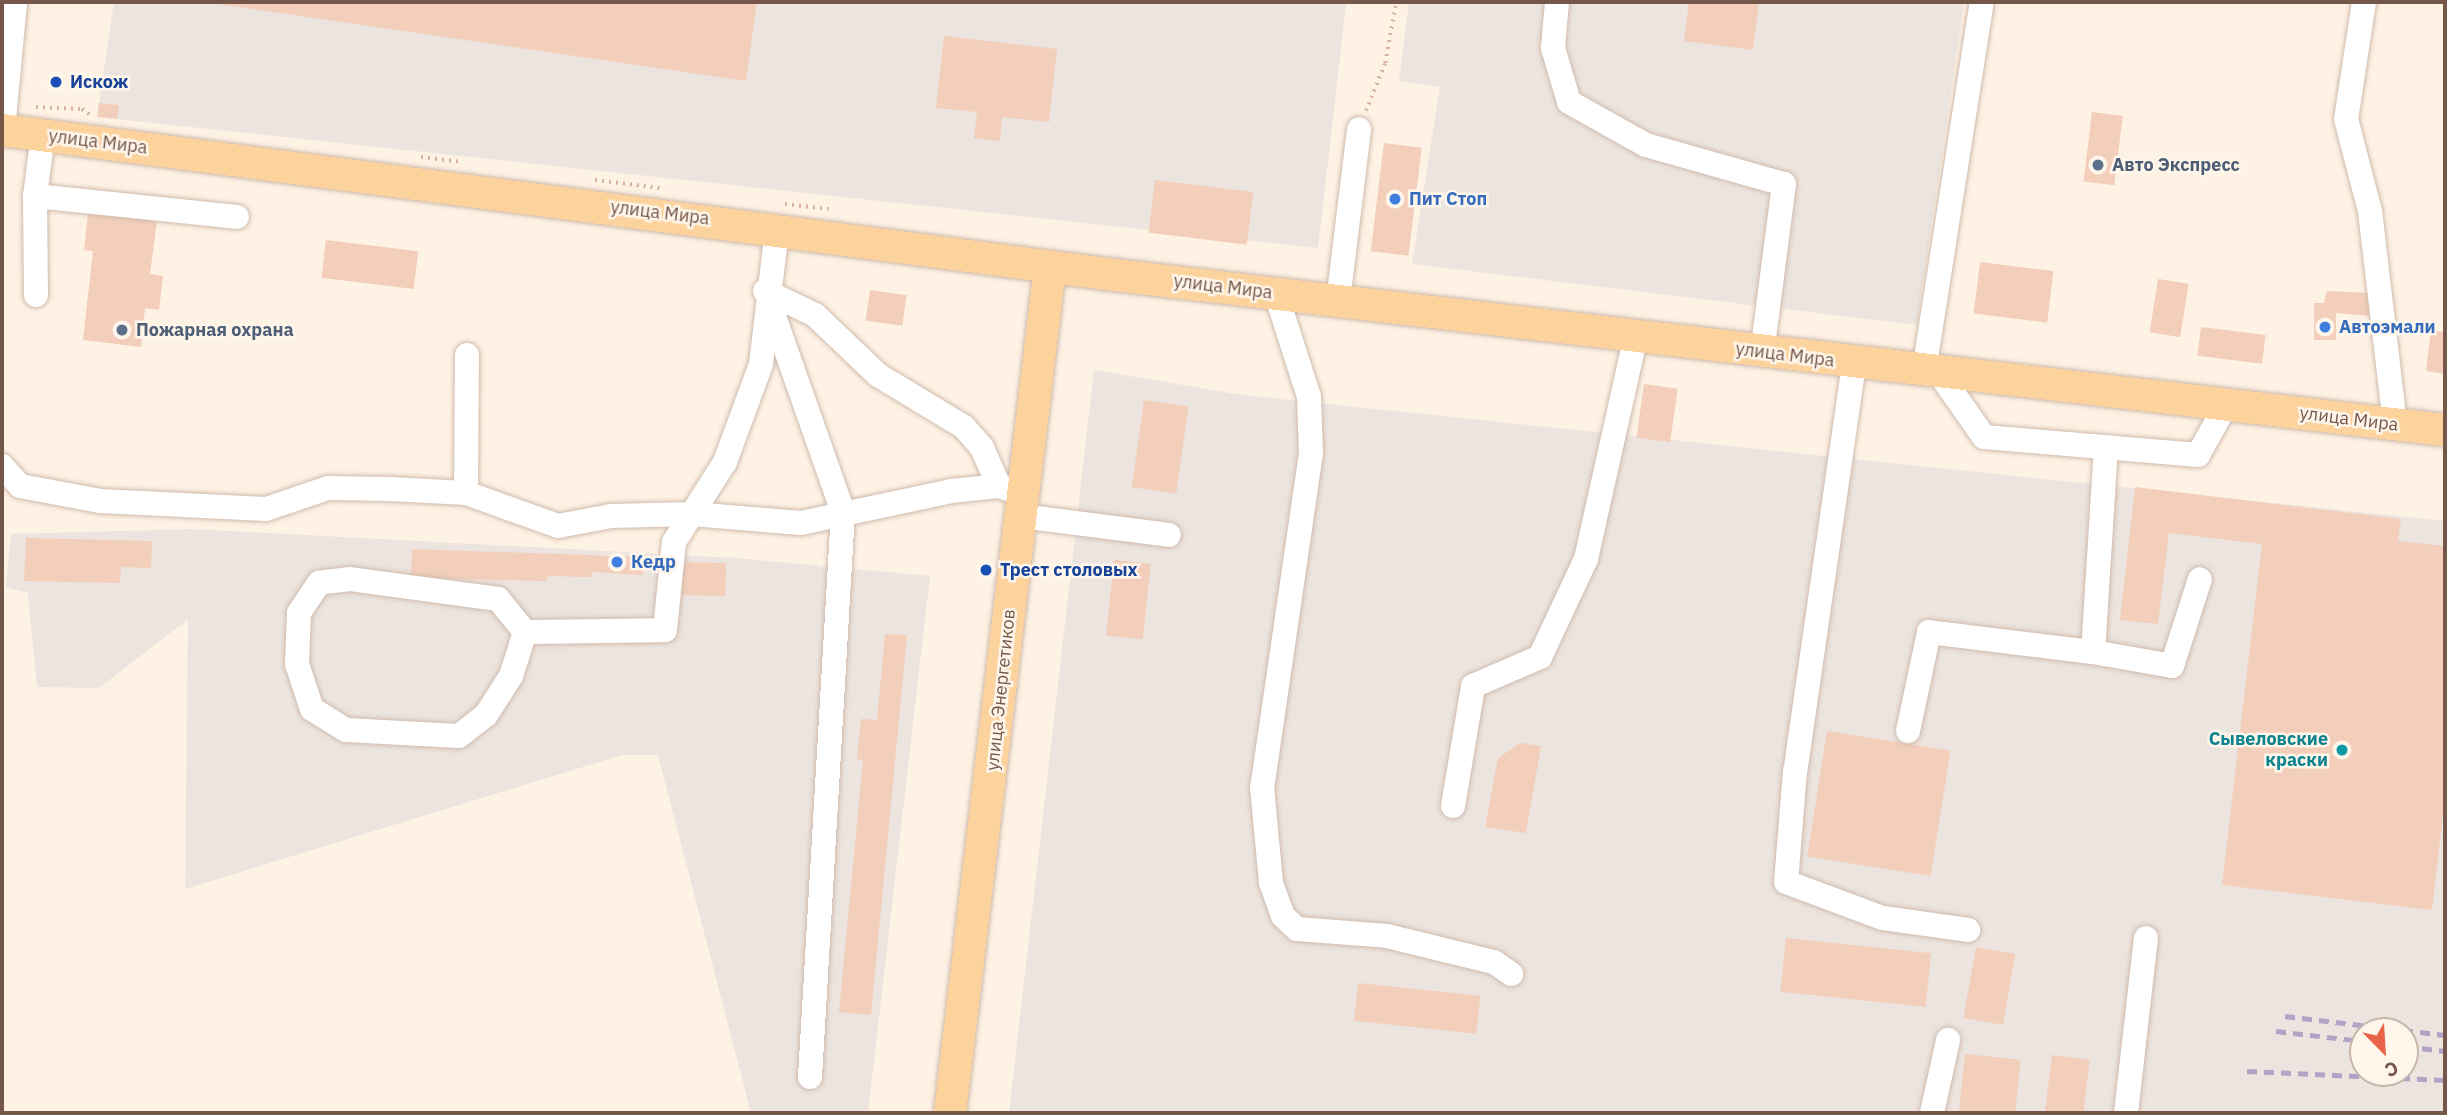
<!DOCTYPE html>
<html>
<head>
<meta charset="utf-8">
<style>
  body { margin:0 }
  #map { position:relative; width:2447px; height:1115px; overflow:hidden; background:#fdf2e4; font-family:"IBM Plex Sans",sans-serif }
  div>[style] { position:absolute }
  .industrial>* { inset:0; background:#ece4df }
  .building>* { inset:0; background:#f2cebb; transform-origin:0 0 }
  .path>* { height:3.5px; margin-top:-1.75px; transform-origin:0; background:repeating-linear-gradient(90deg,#d7b29e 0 2px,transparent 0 7px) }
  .roads { filter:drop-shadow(0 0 2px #d0bbad) drop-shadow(0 0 2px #d0bbad) }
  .minor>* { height:24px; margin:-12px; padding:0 12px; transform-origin:12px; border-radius:12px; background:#fff }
  .major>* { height:32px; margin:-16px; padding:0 16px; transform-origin:16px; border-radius:16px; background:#fcd39c }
  .rail>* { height:5px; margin-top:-2.5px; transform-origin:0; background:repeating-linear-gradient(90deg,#b4a2c6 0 10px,transparent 0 17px) }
  .dots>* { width:19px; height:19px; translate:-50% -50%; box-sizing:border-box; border:4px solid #fff6eb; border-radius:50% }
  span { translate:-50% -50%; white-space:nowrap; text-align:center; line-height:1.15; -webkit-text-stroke:5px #fff6eb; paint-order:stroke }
  .transit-label { font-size:18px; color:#164399; font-weight:700 }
  .left { translate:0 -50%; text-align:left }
  .street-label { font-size:18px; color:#755749 }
  .service-label { font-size:18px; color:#4e5e75; font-weight:700 }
  .shop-label { font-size:18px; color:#366cbe; font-weight:700 }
  .culture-label { font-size:18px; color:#0d838f; font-weight:700 }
  .right { translate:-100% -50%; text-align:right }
  .frame { position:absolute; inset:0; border:4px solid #755749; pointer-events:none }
  .north { position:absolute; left:2349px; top:1017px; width:70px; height:70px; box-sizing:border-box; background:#fff6eb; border:2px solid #c8b6aa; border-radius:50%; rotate:156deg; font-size:19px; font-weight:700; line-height:28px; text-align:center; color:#755749 }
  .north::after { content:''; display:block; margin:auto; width:24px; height:32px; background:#e86348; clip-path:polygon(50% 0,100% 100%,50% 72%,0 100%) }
</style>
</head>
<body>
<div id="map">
  <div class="industrial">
    <div style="clip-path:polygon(114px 2px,1345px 2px,1346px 5px,1318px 248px,97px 117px)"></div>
    <div style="clip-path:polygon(1409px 2px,1964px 2px,1917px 325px,1412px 264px,1440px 87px,1399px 81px)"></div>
    <div style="clip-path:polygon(evenodd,1094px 370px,1242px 395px,2445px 521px,2445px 1113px,1009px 1113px,1094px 370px,2363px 1031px,2405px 1031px,2405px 1073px,2363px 1073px,2363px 1031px)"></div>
    <div style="clip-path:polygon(192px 529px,736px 558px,930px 576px,868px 1113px,751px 1113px,658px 755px,622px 755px,185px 889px,188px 619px,99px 688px,37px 687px,28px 593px,6px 587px,11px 534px)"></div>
  </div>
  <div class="building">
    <div style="clip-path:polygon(205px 2px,757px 2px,746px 81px)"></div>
    <div style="clip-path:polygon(1689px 2px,1759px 2px,1753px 50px,1684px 41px)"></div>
    <div style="clip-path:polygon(944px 36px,1057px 49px,1049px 122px,1002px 117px,1000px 141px,974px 138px,977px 112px,936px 108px)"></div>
    <div style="left:99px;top:103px;width:20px;height:14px;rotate:6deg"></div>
    <div style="left:2092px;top:112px;width:31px;height:70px;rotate:7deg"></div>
    <div style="left:1384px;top:143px;width:38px;height:109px;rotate:7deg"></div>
    <div style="left:1155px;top:180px;width:99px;height:53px;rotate:7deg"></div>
    <div style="clip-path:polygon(88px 213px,157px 221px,150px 274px,163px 276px,159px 310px,145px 308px,141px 347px,83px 340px,93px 251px,84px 250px)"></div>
    <div style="left:326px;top:240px;width:93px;height:38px;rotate:7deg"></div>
    <div style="left:1980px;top:262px;width:74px;height:52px;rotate:7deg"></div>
    <div style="left:2158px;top:279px;width:31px;height:54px;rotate:9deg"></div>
    <div style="left:870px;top:290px;width:37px;height:31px;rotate:8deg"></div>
    <div style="clip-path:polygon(2327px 291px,2370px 293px,2369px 316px,2336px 313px,2336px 340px,2314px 340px,2314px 303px,2324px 303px)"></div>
    <div style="left:2201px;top:327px;width:65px;height:29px;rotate:7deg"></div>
    <div style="clip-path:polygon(2431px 330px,2445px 332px,2445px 374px,2426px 371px)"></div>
    <div style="left:1644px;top:384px;width:34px;height:54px;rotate:8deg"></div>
    <div style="left:1144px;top:400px;width:45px;height:88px;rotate:8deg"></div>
    <div style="clip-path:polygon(2135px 487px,2401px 519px,2398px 541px,2445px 546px,2445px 797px,2432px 910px,2222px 885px,2262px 544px,2169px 533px,2158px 624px,2120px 620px)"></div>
    <div style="clip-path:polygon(26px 538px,152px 541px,151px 568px,121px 567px,120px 583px,24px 581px)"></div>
    <div style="clip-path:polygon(412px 549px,644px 557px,643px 575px,592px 572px,591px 577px,547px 576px,547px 581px,411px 578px)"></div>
    <div style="left:1114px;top:560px;width:37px;height:76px;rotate:6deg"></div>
    <div style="left:675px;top:562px;width:51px;height:33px;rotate:1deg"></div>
    <div style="clip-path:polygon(885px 634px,907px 635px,871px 1015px,839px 1012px,863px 760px,857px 759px,861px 719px,877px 720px)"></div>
    <div style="left:1827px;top:731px;width:125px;height:127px;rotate:9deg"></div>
    <div style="clip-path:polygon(1520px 743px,1541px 746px,1526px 833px,1485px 827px,1498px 758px)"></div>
    <div style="left:1786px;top:938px;width:146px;height:54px;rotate:6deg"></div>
    <div style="left:1976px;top:947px;width:40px;height:72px;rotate:10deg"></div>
    <div style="left:1358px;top:983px;width:123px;height:38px;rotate:6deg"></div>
    <div style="left:1965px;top:1054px;width:56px;height:59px;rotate:6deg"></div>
    <div style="left:2052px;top:1055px;width:38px;height:58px;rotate:7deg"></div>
  </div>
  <div class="path">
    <div style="left:36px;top:107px;width:46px;rotate:2.5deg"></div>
    <div style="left:82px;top:109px;width:12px;rotate:35deg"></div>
    <div style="left:1366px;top:111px;width:52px;rotate:-68.4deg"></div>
    <div style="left:1385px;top:63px;width:62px;rotate:-79.8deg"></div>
    <div style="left:421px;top:157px;width:41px;rotate:7deg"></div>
    <div style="left:595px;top:180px;width:65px;rotate:7deg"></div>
    <div style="left:785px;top:204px;width:44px;rotate:6.5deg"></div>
  </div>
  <div class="roads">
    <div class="minor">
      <div style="left:1557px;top:2px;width:46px;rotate:95deg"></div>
      <div style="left:1553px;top:48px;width:56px;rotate:73.5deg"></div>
      <div style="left:1569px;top:102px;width:88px;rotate:29.2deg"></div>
      <div style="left:1646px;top:145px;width:143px;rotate:15.8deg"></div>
      <div style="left:1784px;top:184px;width:170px;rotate:97.4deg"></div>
      <div style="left:2364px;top:2px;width:118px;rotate:98.7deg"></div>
      <div style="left:2346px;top:119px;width:95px;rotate:75.4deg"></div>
      <div style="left:2370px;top:211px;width:214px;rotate:83.3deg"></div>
      <div style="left:3px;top:130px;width:129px;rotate:-84.6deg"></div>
      <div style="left:35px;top:196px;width:203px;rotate:5.9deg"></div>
      <div style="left:765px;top:291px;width:55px;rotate:25.6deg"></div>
      <div style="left:815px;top:315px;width:87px;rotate:43.6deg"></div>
      <div style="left:878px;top:375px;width:100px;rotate:31.2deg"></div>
      <div style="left:964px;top:427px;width:28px;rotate:49deg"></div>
      <div style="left:982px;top:448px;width:42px;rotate:65.9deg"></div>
      <div style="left:1276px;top:294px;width:108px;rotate:72.2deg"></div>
      <div style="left:1309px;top:397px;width:56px;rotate:88deg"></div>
      <div style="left:1311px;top:453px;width:338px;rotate:98.3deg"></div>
      <div style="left:1262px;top:787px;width:96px;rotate:84.6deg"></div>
      <div style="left:1271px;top:883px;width:35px;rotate:70deg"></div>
      <div style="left:1283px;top:916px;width:19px;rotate:43deg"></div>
      <div style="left:1297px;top:929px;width:90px;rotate:4.4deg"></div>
      <div style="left:1387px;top:936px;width:110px;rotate:13.7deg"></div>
      <div style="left:1494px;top:962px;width:21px;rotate:35deg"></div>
      <div style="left:36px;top:295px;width:99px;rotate:-90.6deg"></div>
      <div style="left:35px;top:196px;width:62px;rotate:-82.5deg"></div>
      <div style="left:1338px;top:301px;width:173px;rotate:-83deg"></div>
      <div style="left:769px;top:302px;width:223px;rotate:70.6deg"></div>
      <div style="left:843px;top:512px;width:566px;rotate:93.34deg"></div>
      <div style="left:1854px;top:364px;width:411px;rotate:98.2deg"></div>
      <div style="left:1795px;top:771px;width:111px;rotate:94.6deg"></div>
      <div style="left:1786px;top:882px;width:103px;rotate:20.4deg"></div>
      <div style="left:1883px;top:918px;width:86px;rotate:8deg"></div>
      <div style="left:1924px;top:371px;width:374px;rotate:-81.1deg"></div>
      <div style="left:1939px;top:373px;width:78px;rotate:54.9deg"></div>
      <div style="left:1984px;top:437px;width:215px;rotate:4.8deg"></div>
      <div style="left:2198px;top:455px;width:57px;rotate:-60.8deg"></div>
      <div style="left:2106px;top:447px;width:205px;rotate:93.6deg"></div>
      <div style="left:2093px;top:652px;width:80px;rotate:10deg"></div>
      <div style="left:2172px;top:666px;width:91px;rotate:-72.2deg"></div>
      <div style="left:2px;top:466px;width:27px;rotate:48deg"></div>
      <div style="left:20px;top:486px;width:81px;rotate:10.6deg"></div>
      <div style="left:100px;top:501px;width:166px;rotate:2.8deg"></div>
      <div style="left:266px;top:509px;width:65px;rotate:-18.7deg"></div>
      <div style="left:328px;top:488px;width:62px;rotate:0.9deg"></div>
      <div style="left:390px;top:489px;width:76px;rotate:3deg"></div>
      <div style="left:466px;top:493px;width:98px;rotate:19.7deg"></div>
      <div style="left:558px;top:526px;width:54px;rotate:-10.7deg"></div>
      <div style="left:611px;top:516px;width:81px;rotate:-1.4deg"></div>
      <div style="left:692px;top:514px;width:109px;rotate:4.7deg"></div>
      <div style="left:801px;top:523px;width:153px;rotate:-12deg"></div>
      <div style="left:951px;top:491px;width:48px;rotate:-5.9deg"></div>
      <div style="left:999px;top:486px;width:25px;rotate:18deg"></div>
      <div style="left:466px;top:493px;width:138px;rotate:-89.6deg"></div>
      <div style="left:1021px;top:516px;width:149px;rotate:7.3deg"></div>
      <div style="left:525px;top:632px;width:43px;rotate:-129.3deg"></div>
      <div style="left:498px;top:599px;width:149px;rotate:-172.3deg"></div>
      <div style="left:350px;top:579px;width:31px;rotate:173deg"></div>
      <div style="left:319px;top:583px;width:36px;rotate:124deg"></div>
      <div style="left:299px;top:613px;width:51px;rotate:92.2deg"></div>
      <div style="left:297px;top:664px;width:47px;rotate:71.6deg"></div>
      <div style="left:312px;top:709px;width:40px;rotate:32deg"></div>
      <div style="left:346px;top:730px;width:113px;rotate:3deg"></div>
      <div style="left:459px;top:736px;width:34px;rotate:-38deg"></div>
      <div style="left:486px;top:715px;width:46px;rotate:-57.3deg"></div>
      <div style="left:511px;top:676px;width:46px;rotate:-72.3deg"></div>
      <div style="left:525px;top:632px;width:140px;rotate:-0.8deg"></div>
      <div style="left:665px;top:630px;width:88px;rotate:-84.2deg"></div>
      <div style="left:674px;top:542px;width:95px;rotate:-57.5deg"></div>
      <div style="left:725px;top:462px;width:104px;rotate:-69.8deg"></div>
      <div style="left:761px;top:364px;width:136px;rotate:-83.2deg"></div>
      <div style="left:1908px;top:731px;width:101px;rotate:-78deg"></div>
      <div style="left:1929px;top:632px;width:165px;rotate:7deg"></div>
      <div style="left:1453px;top:806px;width:122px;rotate:-80.5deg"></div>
      <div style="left:1473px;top:686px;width:73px;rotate:-23.4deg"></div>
      <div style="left:1540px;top:657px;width:108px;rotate:-64.9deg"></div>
      <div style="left:1586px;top:559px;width:229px;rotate:-77.4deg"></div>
      <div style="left:1932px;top:1113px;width:75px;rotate:-77.6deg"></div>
      <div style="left:2126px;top:1113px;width:176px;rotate:-83.5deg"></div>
    </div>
    <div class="major">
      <div style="left:2px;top:130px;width:1113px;rotate:7.43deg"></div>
      <div style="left:1106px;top:274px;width:1348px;rotate:6.65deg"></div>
      <div style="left:950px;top:1113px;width:852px;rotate:-83.26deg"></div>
    </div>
  </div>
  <div class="rail">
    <div style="left:2285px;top:1016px;width:161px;rotate:6.8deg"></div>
    <div style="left:2276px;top:1031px;width:88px;rotate:6.6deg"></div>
    <div style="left:2405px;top:1046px;width:40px;rotate:7.1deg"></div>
    <div style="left:2247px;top:1071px;width:198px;rotate:2.6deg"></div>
  </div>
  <div class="dots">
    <div style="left:56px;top:82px;background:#1a4fb4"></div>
    <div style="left:2098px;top:165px;background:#5c6f8a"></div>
    <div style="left:1395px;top:199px;background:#3f7fe0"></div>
    <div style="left:2325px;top:327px;background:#3f7fe0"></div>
    <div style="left:122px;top:330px;background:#5c6f8a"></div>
    <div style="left:617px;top:562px;background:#3f7fe0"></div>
    <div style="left:986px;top:570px;background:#1a4fb4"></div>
    <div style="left:2342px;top:750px;background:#0f9aa8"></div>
  </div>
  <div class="transit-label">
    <span class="left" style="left:70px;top:82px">Искож</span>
    <span class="left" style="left:1000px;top:570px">Трест столовых</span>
  </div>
  <div class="street-label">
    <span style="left:98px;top:142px;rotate:7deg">улица Мира</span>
    <span style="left:660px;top:213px;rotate:7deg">улица Мира</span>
    <span style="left:1223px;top:287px;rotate:7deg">улица Мира</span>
    <span style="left:1785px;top:355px;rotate:7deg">улица Мира</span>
    <span style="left:2349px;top:419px;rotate:7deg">улица Мира</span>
    <span style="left:1001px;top:690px;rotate:-84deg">улица Энергетиков</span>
  </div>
  <div class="service-label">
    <span class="left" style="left:2112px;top:165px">Авто Экспресс</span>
    <span class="left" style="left:136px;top:330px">Пожарная охрана</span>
  </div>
  <div class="shop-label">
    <span class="left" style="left:1409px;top:199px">Пит Стоп</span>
    <span class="left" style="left:2339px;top:327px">Автоэмали</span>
    <span class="left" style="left:631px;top:562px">Кедр</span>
  </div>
  <div class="culture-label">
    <span class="right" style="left:2328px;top:750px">Сывеловские<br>краски</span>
  </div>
  <div class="frame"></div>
  <div class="north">С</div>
</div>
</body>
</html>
